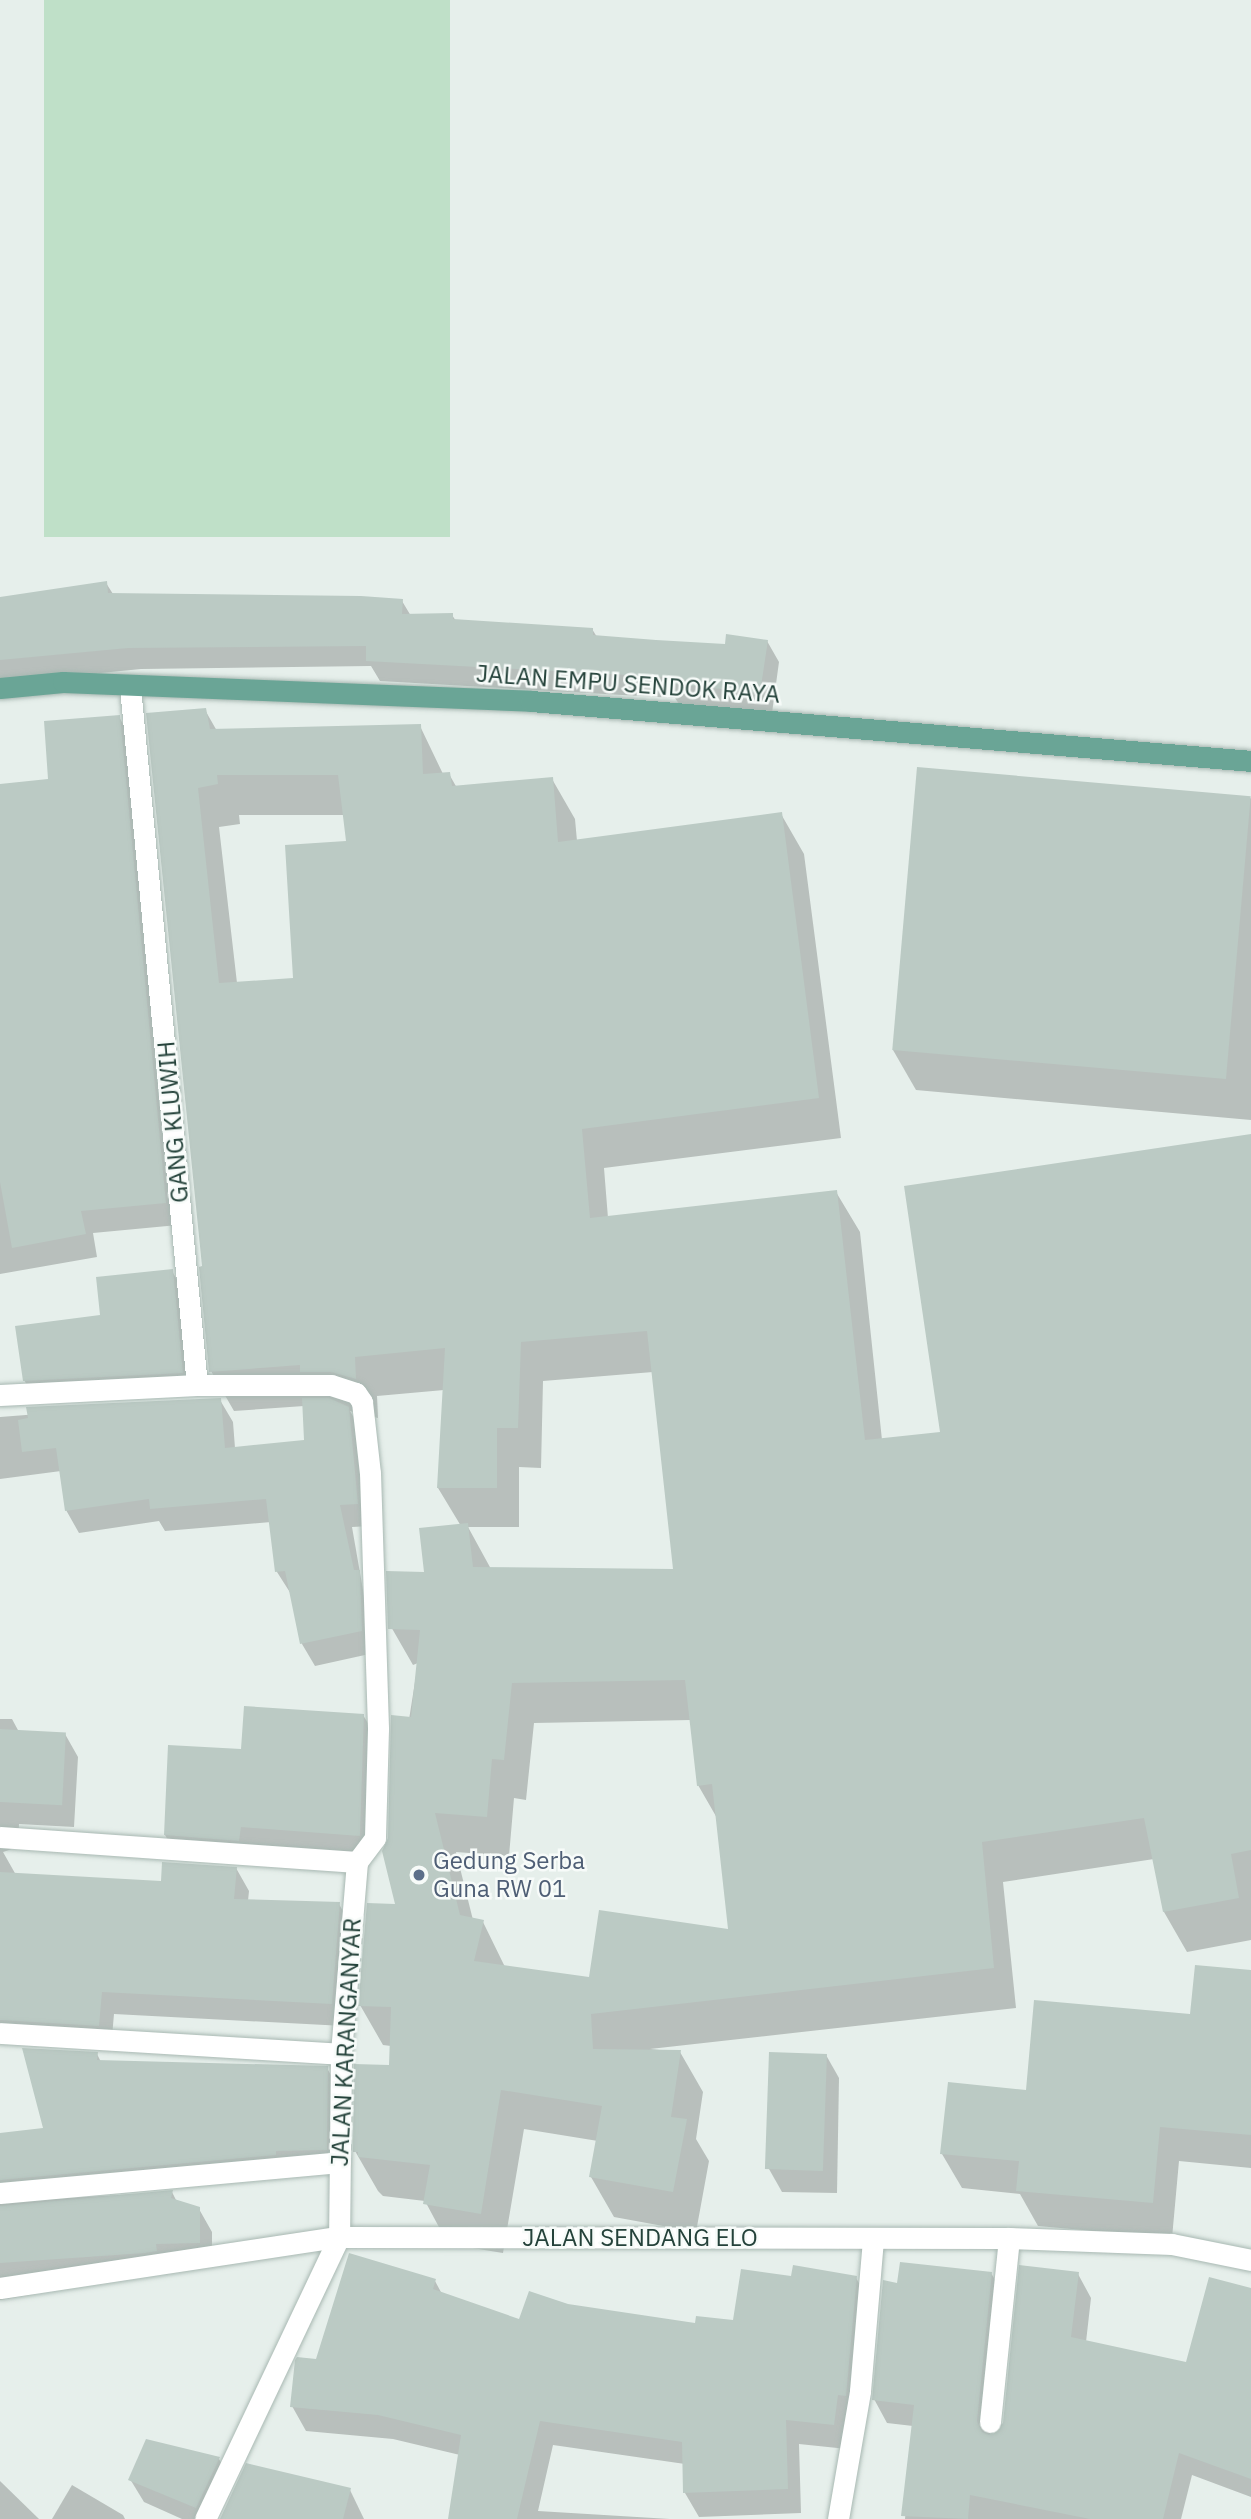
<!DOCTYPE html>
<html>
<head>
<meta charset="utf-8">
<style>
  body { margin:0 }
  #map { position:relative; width:1251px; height:2519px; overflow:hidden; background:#e6efeb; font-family:"IBM Plex Sans",sans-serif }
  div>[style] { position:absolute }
  .green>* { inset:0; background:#bfe0c8; transform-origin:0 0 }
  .shadow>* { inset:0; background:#0003 }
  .building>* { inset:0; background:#bbcac4; transform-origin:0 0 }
  .roads { filter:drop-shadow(0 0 2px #a8b8b2) drop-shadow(0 0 2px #a8b8b2) }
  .minor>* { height:21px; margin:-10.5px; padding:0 10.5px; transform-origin:10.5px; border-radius:10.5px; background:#fff }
  .major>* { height:21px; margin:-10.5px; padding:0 10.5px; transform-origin:10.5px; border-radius:10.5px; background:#6aa596 }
  .dots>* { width:19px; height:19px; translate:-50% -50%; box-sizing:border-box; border:4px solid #f7fbf9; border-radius:50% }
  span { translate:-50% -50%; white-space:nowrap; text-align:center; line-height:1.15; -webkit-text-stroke:5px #f7fbf9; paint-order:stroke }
  .street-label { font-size:24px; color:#24423a }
  .service-label { font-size:24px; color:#4e5e75 }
  .left { translate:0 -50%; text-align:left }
</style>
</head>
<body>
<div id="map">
  <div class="green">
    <div style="left:44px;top:0;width:406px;height:537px"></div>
  </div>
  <div class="shadow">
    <div style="clip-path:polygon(106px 583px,113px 594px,402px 601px,411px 616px,452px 615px,456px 621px,592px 629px,597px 637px,726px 646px,767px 641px,779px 662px,772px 713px,679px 704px,675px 698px,380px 681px,371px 666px,141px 669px,0 683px,0 600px)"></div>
    <div style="clip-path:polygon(evenodd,205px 710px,217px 731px,420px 726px,443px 774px,449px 774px,457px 788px,552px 779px,575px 819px,577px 841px,781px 814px,804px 854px,841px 1138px,604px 1168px,608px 1218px,836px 1192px,860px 1232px,882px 1440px,942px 1434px,1251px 1136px,1251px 1940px,1187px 1952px,1164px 1912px,1154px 1859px,1003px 1882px,1016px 2008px,650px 2049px,680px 2052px,703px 2092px,696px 2139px,709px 2161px,696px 2232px,614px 2217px,591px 2177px,598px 2141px,524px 2129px,503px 2253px,448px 2244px,425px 2201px,383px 2196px,378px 2191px,355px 2151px,390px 2067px,391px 2046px,383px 2045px,360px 2005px,397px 1906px,390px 1839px,418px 1663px,413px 1665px,390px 1625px,461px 1526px,438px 1488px,444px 1390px,377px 1396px,378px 1418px,350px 1411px,360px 1428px,370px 1526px,352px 1527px,374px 1653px,315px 1666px,302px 1644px,291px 1594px,277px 1572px,271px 1522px,165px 1531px,159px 1521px,79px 1533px,66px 1510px,61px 1471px,0 1479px,0 1417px,220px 1400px,233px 1422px,235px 1448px,306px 1442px,304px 1406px,234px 1411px,211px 1371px,204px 1268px,148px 715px,205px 710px,239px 815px,345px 815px,348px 842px,295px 979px,237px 983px,219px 827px,240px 824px,239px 815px,205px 710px,653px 1372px,675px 1570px,491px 1569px,468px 1527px,519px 1527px,519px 1467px,541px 1468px,543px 1381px,653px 1372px,205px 710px,691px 1720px,698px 1785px,717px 1818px,730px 1931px,591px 1979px,505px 1967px,483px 1922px,473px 1920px,456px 1852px,509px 1856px,514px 1798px,526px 1800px,534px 1723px,691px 1720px)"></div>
    <div style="clip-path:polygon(119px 717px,132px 739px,178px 1225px,93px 1233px,97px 1257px,0 1274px,0 786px,50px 781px)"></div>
    <div style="clip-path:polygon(1251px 798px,1251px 1120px,916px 1090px,893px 1050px)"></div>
    <div style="clip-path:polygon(172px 1271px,185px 1294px,195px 1395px,38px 1403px,24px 1380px,101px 1317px)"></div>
    <div style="clip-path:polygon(363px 1715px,377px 1738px,373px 1858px,179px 1858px,165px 1835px,243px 1751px)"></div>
    <div style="clip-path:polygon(0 1719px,12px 1719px,19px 1732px,65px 1734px,78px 1757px,74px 1827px,19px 1824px,18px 1847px,3px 1852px,16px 1875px,163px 1883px,236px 1868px,249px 1891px,248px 1901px,339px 1904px,352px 1927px,344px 2026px,114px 2014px,111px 2048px,0 2027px)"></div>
    <div style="clip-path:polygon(1251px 1972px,1251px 2168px,1179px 2161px,1172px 2238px,1038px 2226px,1020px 2194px,962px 2188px,942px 2154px,1027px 2092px,1191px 2016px)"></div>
    <div style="clip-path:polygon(97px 2054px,101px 2062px,327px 2068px,339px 2090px,339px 2172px,33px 2200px,172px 2192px,177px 2202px,199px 2209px,212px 2232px,212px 2265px,168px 2266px,169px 2274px,159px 2275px,34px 2283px,35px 2294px,0 2300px,0 2135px,46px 2129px)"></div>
    <div style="clip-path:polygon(826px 2055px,839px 2078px,837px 2193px,782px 2192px,769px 2169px)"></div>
    <div style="clip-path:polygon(991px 2273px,1005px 2297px,990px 2436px,1005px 2424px,1078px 2274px,1091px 2298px,1086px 2342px,1187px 2364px,1251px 2289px,1251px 2497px,1192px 2475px,1181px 2519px,905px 2519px,913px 2426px,887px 2423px,874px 2399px,899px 2285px)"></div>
    <div style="clip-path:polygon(793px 2278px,856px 2278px,870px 2302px,847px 2449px,799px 2444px,801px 2513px,699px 2517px,685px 2493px,685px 2464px,553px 2445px,538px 2511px,670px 2519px,450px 2519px,460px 2455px,393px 2439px,306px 2431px,292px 2406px,317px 2360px,435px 2281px,442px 2294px,520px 2321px,567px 2306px,697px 2325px,735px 2322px)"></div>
    <div style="clip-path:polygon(219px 2459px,232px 2481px,214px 2519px,182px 2519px,144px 2502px,130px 2479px)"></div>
    <div style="clip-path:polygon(0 2481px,39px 2519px,0 2519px)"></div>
    <div style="clip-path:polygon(72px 2485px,123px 2515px,125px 2519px,52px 2519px)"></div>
    <div style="clip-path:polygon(350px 2490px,364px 2519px,222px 2519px)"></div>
  </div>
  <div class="building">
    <div style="clip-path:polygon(107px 581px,108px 593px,361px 596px,403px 599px,402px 614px,453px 613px,453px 619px,593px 628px,593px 635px,656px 640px,725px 644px,726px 634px,768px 640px,760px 693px,665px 683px,665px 677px,366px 661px,366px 646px,128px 648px,0 660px,0 597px)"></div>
    <div style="clip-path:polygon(evenodd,206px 708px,210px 729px,421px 724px,423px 774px,450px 772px,452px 786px,553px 777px,558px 842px,782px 812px,819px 1098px,582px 1129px,590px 1218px,837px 1190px,865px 1440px,940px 1432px,904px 1186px,1251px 1134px,1251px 1850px,1231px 1854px,1239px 1898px,1163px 1912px,1144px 1818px,982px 1842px,994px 1968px,591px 2014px,593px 2049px,681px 2050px,671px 2117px,687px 2119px,673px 2192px,589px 2177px,602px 2106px,501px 2090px,481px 2214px,423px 2204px,430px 2165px,358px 2157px,358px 2152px,353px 2152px,354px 2064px,389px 2065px,391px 2007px,358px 2006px,367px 1903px,395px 1904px,382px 1851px,388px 1838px,391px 1715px,411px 1717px,420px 1630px,388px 1629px,386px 1571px,424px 1572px,419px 1528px,468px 1523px,473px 1567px,673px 1569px,647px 1331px,521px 1342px,518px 1428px,497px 1428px,497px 1488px,437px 1488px,445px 1348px,355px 1357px,356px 1379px,331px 1372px,300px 1372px,300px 1365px,209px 1372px,199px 1267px,202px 1266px,146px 713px,206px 708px,217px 775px,338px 775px,346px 841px,285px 845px,293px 978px,219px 983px,198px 788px,218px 784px,217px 775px,206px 708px,685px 1680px,697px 1786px,712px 1784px,728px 1929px,599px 1910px,589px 1977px,474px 1961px,484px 1920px,460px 1915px,435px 1813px,487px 1817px,492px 1759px,504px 1760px,512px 1683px,685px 1680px)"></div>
    <div style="clip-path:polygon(120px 715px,166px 1203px,81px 1211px,86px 1234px,12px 1248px,0 1182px,0 784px,48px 779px,44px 721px)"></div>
    <div style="left:917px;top:767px;width:335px;height:284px;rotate:5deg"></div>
    <div style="clip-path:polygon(173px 1269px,183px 1373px,23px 1381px,15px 1326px,100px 1315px,96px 1277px)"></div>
    <div style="clip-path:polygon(221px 1398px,225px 1448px,304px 1440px,302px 1398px,329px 1398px,349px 1407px,358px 1504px,340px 1505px,354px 1570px,360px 1570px,362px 1631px,300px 1644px,285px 1571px,275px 1572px,266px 1499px,150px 1509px,149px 1499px,65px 1511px,56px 1448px,22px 1452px,18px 1420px,28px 1418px,26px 1407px)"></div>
    <div style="clip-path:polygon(244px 1706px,364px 1714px,360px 1836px,241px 1827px,239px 1841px,164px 1835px,168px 1745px,241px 1749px)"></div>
    <div style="left:0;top:1729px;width:66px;height:73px;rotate:3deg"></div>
    <div style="clip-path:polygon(162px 1862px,237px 1867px,234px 1899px,340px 1902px,332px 2004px,102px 1992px,99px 2026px,0 2020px,0 1872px,161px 1881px)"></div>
    <div style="clip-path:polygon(1195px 1965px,1251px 1970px,1251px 2135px,1160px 2127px,1153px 2203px,1016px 2191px,1019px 2161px,940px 2154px,948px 2082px,1026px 2090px,1034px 2000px,1190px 2014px)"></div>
    <div style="clip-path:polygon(22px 2048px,98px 2052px,97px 2060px,328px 2066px,327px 2150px,276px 2151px,276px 2155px,0 2180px,0 2133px,43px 2128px)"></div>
    <div style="left:769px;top:2052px;width:58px;height:117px;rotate:2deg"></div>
    <div style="clip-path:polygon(173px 2190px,171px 2198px,200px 2207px,200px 2243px,156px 2244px,157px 2251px,145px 2253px,0 2263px,0 2206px)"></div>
    <div style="clip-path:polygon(349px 2253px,436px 2279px,433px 2289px,519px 2319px,529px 2291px,568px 2304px,695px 2323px,696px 2316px,733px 2320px,741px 2269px,791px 2276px,793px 2265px,857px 2276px,846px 2396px,838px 2395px,834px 2425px,786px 2420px,788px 2489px,683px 2493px,682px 2442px,540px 2421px,517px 2519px,448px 2519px,461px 2435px,378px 2415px,290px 2407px,295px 2360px,297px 2357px,316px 2359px)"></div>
    <div style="clip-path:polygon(900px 2262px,992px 2272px,977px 2421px,982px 2432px,989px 2435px,1003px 2423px,1019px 2265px,1079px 2272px,1071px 2337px,1186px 2362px,1209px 2277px,1251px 2288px,1251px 2479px,1179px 2453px,1163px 2519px,1090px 2519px,970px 2495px,968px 2519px,901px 2516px,914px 2405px,872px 2400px,883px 2280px,897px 2283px)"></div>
    <div style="clip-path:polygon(146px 2439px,220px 2457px,196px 2508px,128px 2480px)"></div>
    <div style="clip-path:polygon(246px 2463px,351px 2488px,343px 2519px,220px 2519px)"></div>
  </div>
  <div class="roads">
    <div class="minor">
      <div style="left:130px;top:687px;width:701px;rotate:84.52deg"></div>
      <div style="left:0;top:1395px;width:197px;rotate:-2.9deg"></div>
      <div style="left:197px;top:1385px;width:134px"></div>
      <div style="left:331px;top:1385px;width:26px;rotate:18deg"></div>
      <div style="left:356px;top:1393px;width:11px;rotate:56deg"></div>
      <div style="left:362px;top:1402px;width:71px;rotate:83.6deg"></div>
      <div style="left:370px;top:1473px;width:256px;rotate:88.2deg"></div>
      <div style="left:378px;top:1729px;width:109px;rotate:91.6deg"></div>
      <div style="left:375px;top:1838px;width:30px;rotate:127deg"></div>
      <div style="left:0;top:1837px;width:358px;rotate:4deg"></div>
      <div style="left:357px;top:1862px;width:193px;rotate:94.8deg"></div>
      <div style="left:341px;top:2054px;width:183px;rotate:90.6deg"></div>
      <div style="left:339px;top:2237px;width:312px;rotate:115.4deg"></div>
      <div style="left:0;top:2033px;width:342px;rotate:3.5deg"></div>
      <div style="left:0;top:2193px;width:341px;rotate:-5.2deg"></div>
      <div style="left:0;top:2288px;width:343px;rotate:-8.6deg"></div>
      <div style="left:339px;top:2237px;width:670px;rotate:0.09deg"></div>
      <div style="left:1009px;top:2238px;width:163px;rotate:2.1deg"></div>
      <div style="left:1172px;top:2244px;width:81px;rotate:11.4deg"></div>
      <div style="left:990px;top:2422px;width:185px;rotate:-84.1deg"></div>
      <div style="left:838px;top:2519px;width:130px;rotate:-80.2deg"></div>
      <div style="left:860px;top:2391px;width:153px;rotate:-85.1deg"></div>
    </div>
    <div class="major">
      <div style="left:0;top:688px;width:63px;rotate:-5.4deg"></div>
      <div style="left:63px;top:682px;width:468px;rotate:2.3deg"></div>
      <div style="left:531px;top:701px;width:722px;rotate:4.76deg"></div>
    </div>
  </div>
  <div class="dots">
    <div style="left:419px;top:1875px;background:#5c6f8a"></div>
  </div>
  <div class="street-label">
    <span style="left:628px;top:684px;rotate:4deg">JALAN EMPU SENDOK RAYA</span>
    <span style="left:173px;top:1122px;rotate:-95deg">GANG KLUWIH</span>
    <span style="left:346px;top:2042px;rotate:-87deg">JALAN KARANGANYAR</span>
    <span style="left:640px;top:2238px">JALAN SENDANG ELO</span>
  </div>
  <div class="service-label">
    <span class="left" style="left:433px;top:1875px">Gedung Serba<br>Guna RW 01</span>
  </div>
</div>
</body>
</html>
